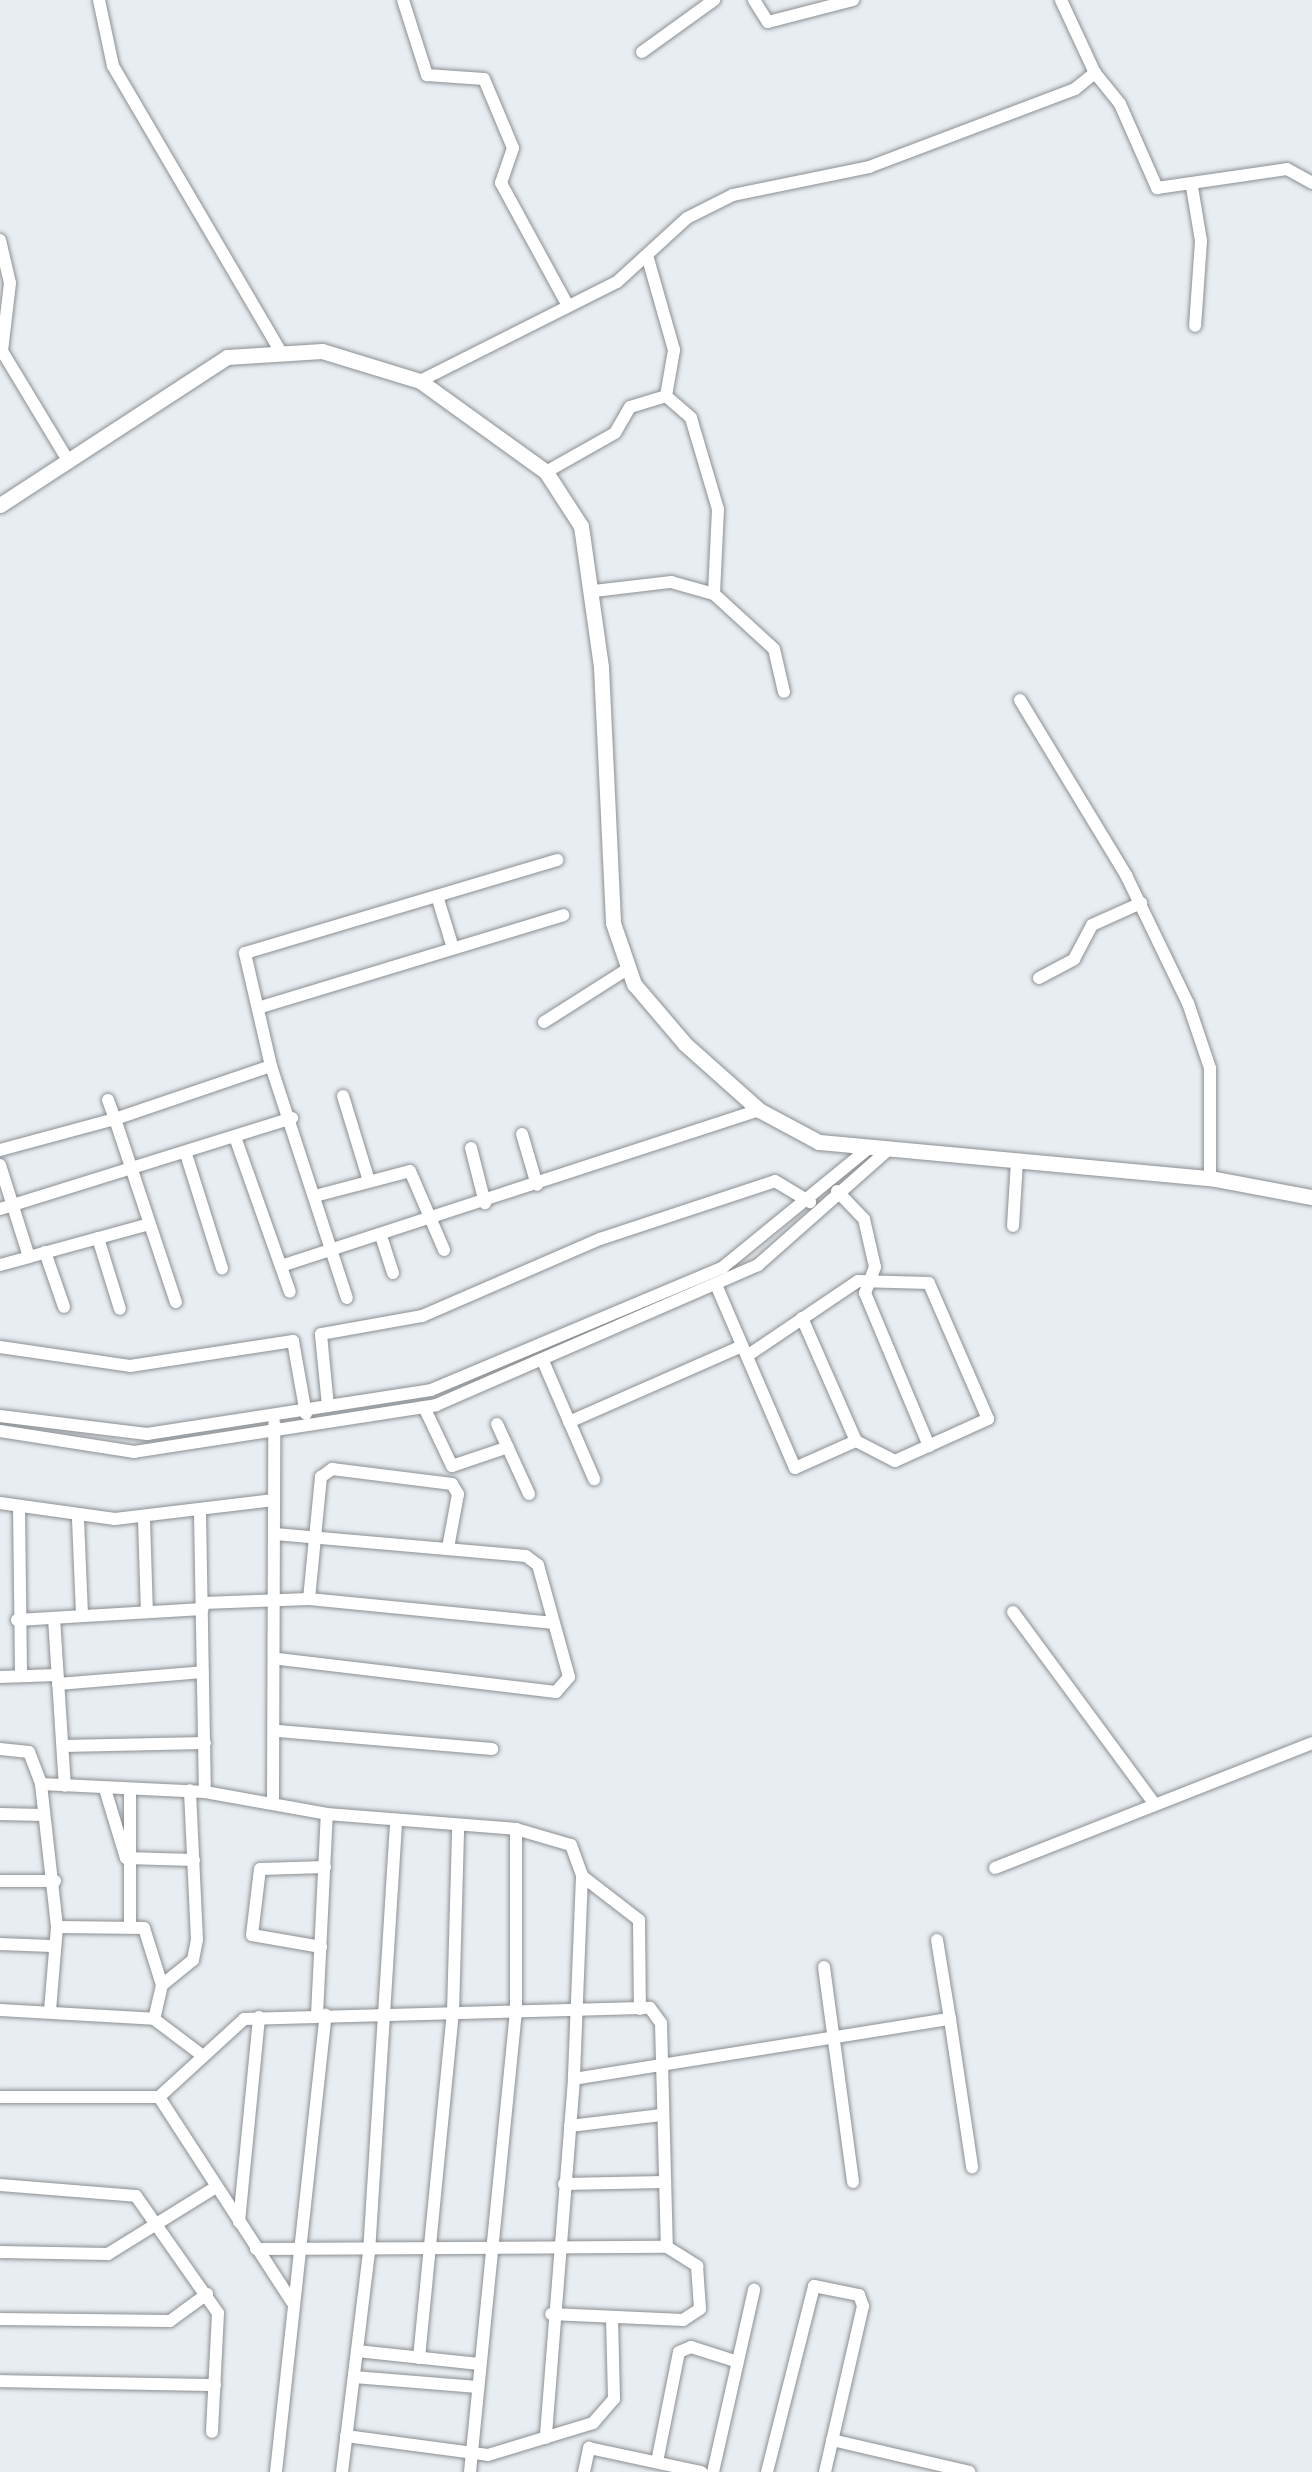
<!DOCTYPE html>
<html>
<head>
<meta charset="utf-8">
<style>
  body { margin:0 }
  #map { position:relative; width:1312px; height:2472px; overflow:hidden; background:#e8edf1; font-family:Georgia,serif }
  div>[style] { position:absolute }
  .roads { filter:drop-shadow(0 0 2px #8a8f93) drop-shadow(0 0 2px #8a8f93) }
  .minor>* { height:12px; margin:-6px; padding:0 6px; transform-origin:6px; border-radius:6px; background:#fff }
  .tertiary>* { height:15px; margin:-7.5px; padding:0 7.5px; transform-origin:7.5px; border-radius:7.5px; background:#fff }
  span { translate:-50% -50%; white-space:nowrap; text-align:center; line-height:1.15; -webkit-text-stroke:10px #fff; paint-order:stroke }
</style>
</head>
<body>
<div id="map">
  <div class="roads">
    <div class="minor">
      <div style="left:99px;top:0;width:67px;rotate:78deg"></div>
      <div style="left:113px;top:66px;width:328px;rotate:59.6deg"></div>
      <div style="left:403px;top:0;width:79px;rotate:72.3deg"></div>
      <div style="left:427px;top:75px;width:57px;rotate:4deg"></div>
      <div style="left:484px;top:79px;width:75px;rotate:67.2deg"></div>
      <div style="left:513px;top:148px;width:37px;rotate:109deg"></div>
      <div style="left:501px;top:183px;width:140px;rotate:61.4deg"></div>
      <div style="left:754px;top:0;width:26px;rotate:58deg"></div>
      <div style="left:768px;top:22px;width:88px;rotate:-14.5deg"></div>
      <div style="left:642px;top:52px;width:89px;rotate:-35.8deg"></div>
      <div style="left:1095px;top:73px;width:40px;rotate:51deg"></div>
      <div style="left:1120px;top:104px;width:92px;rotate:66.2deg"></div>
      <div style="left:1157px;top:188px;width:131px;rotate:-8.3deg"></div>
      <div style="left:1287px;top:169px;width:29px;rotate:29deg"></div>
      <div style="left:1192px;top:187px;width:55px;rotate:80.5deg"></div>
      <div style="left:1201px;top:241px;width:85px;rotate:94deg"></div>
      <div style="left:0;top:240px;width:44px;rotate:76.9deg"></div>
      <div style="left:10px;top:283px;width:68px;rotate:96.7deg"></div>
      <div style="left:2px;top:351px;width:124px;rotate:58.9deg"></div>
      <div style="left:420px;top:381px;width:220px;rotate:-26.7deg"></div>
      <div style="left:617px;top:282px;width:95px;rotate:-42.4deg"></div>
      <div style="left:687px;top:218px;width:51px;rotate:-26.6deg"></div>
      <div style="left:733px;top:195px;width:139px;rotate:-11.6deg"></div>
      <div style="left:869px;top:167px;width:220px;rotate:-20.7deg"></div>
      <div style="left:1075px;top:89px;width:26px;rotate:-39deg"></div>
      <div style="left:1095px;top:73px;width:81px;rotate:-115deg"></div>
      <div style="left:666px;top:396px;width:33px;rotate:41deg"></div>
      <div style="left:691px;top:418px;width:95px;rotate:73.5deg"></div>
      <div style="left:718px;top:509px;width:85px;rotate:92.7deg"></div>
      <div style="left:546px;top:472px;width:79px;rotate:-29.5deg"></div>
      <div style="left:615px;top:433px;width:30px;rotate:-60deg"></div>
      <div style="left:630px;top:407px;width:38px;rotate:-17deg"></div>
      <div style="left:666px;top:396px;width:47px;rotate:-80.1deg"></div>
      <div style="left:674px;top:350px;width:95px;rotate:-105.9deg"></div>
      <div style="left:594px;top:591px;width:78px;rotate:-6.7deg"></div>
      <div style="left:671px;top:582px;width:45px;rotate:15.6deg"></div>
      <div style="left:714px;top:594px;width:81px;rotate:42.5deg"></div>
      <div style="left:774px;top:649px;width:44px;rotate:76.9deg"></div>
      <div style="left:1020px;top:700px;width:205px;rotate:58.8deg"></div>
      <div style="left:1126px;top:875px;width:142px;rotate:64.2deg"></div>
      <div style="left:1188px;top:1003px;width:69px;rotate:71.3deg"></div>
      <div style="left:1210px;top:1068px;width:110px;rotate:90deg"></div>
      <div style="left:437px;top:896px;width:54px;rotate:72.9deg"></div>
      <div style="left:1039px;top:978px;width:40px;rotate:-28deg"></div>
      <div style="left:1074px;top:959px;width:38px;rotate:-62deg"></div>
      <div style="left:1092px;top:925px;width:54px;rotate:-24.2deg"></div>
      <div style="left:261px;top:1007px;width:316px;rotate:-16.9deg"></div>
      <div style="left:544px;top:1022px;width:97px;rotate:-32.4deg"></div>
      <div style="left:271px;top:1066px;width:116px;rotate:-103deg"></div>
      <div style="left:245px;top:953px;width:326px;rotate:-16.6deg"></div>
      <div style="left:343px;top:1096px;width:89px;rotate:73deg"></div>
      <div style="left:108px;top:1100px;width:20px;rotate:70deg"></div>
      <div style="left:115px;top:1119px;width:165px;rotate:-18.8deg"></div>
      <div style="left:271px;top:1066px;width:244px;rotate:71.9deg"></div>
      <div style="left:522px;top:1134px;width:53px;rotate:73.6deg"></div>
      <div style="left:235px;top:1137px;width:164px;rotate:70.5deg"></div>
      <div style="left:471px;top:1148px;width:57px;rotate:75.7deg"></div>
      <div style="left:0;top:1150px;width:119px;rotate:-15.1deg"></div>
      <div style="left:115px;top:1119px;width:193px;rotate:71.6deg"></div>
      <div style="left:186px;top:1154px;width:120px;rotate:72.5deg"></div>
      <div style="left:0;top:1165px;width:96px;rotate:72.5deg"></div>
      <div style="left:29px;top:1257px;width:125px;rotate:-15.3deg"></div>
      <div style="left:837px;top:1191px;width:39px;rotate:46deg"></div>
      <div style="left:864px;top:1219px;width:49px;rotate:77.1deg"></div>
      <div style="left:875px;top:1267px;width:28px;rotate:111deg"></div>
      <div style="left:865px;top:1293px;width:166px;rotate:67.3deg"></div>
      <div style="left:315px;top:1196px;width:98px;rotate:-14.7deg"></div>
      <div style="left:410px;top:1171px;width:86px;rotate:66.7deg"></div>
      <div style="left:0;top:1209px;width:306px;rotate:-17.3deg"></div>
      <div style="left:1013px;top:1226px;width:66px;rotate:-86.5deg"></div>
      <div style="left:381px;top:1236px;width:39px;rotate:72deg"></div>
      <div style="left:98px;top:1238px;width:74px;rotate:72.8deg"></div>
      <div style="left:45px;top:1252px;width:58px;rotate:70.9deg"></div>
      <div style="left:0;top:1265px;width:30px;rotate:-15deg"></div>
      <div style="left:281px;top:1266px;width:503px;rotate:-18.07deg"></div>
      <div style="left:717px;top:1287px;width:197px;rotate:66.7deg"></div>
      <div style="left:795px;top:1468px;width:67px;rotate:-23.9deg"></div>
      <div style="left:856px;top:1441px;width:44px;rotate:27.1deg"></div>
      <div style="left:895px;top:1461px;width:102px;rotate:-24.3deg"></div>
      <div style="left:988px;top:1419px;width:148px;rotate:-113.5deg"></div>
      <div style="left:929px;top:1283px;width:71px;rotate:-178.4deg"></div>
      <div style="left:858px;top:1281px;width:134px;rotate:146deg"></div>
      <div style="left:802px;top:1318px;width:134px;rotate:66.3deg"></div>
      <div style="left:0;top:1347px;width:131px;rotate:8.3deg"></div>
      <div style="left:130px;top:1366px;width:165px;rotate:-8.7deg"></div>
      <div style="left:293px;top:1341px;width:74px;rotate:79.9deg"></div>
      <div style="left:543px;top:1361px;width:129px;rotate:66.6deg"></div>
      <div style="left:328px;top:1406px;width:72px;rotate:-95.6deg"></div>
      <div style="left:321px;top:1334px;width:103px;rotate:-10.1deg"></div>
      <div style="left:422px;top:1316px;width:194px;rotate:-23.4deg"></div>
      <div style="left:600px;top:1239px;width:184px;rotate:-18.3deg"></div>
      <div style="left:775px;top:1181px;width:41px;rotate:31deg"></div>
      <div style="left:424px;top:1407px;width:65px;rotate:64.6deg"></div>
      <div style="left:452px;top:1466px;width:59px;rotate:-18.7deg"></div>
      <div style="left:0;top:1416px;width:148px;rotate:7deg"></div>
      <div style="left:147px;top:1434px;width:287px;rotate:-8.8deg"></div>
      <div style="left:431px;top:1390px;width:317px;rotate:-22.8deg"></div>
      <div style="left:723px;top:1267px;width:188px;rotate:-39.2deg"></div>
      <div style="left:569px;top:1422px;width:189px;rotate:-23.7deg"></div>
      <div style="left:497px;top:1424px;width:77px;rotate:65.4deg"></div>
      <div style="left:0;top:1431px;width:136px;rotate:8.9deg"></div>
      <div style="left:134px;top:1452px;width:306px;rotate:-8.8deg"></div>
      <div style="left:436px;top:1405px;width:351px;rotate:-23.5deg"></div>
      <div style="left:758px;top:1265px;width:172px;rotate:-41.5deg"></div>
      <div style="left:0;top:1503px;width:116px;rotate:7.9deg"></div>
      <div style="left:115px;top:1519px;width:160px;rotate:-6.8deg"></div>
      <div style="left:19px;top:1507px;width:169px;rotate:89.3deg"></div>
      <div style="left:200px;top:1512px;width:280px;rotate:89deg"></div>
      <div style="left:78px;top:1519px;width:97px;rotate:87.6deg"></div>
      <div style="left:144px;top:1519px;width:93px;rotate:88.2deg"></div>
      <div style="left:275px;top:1534px;width:252px;rotate:5deg"></div>
      <div style="left:526px;top:1556px;width:15px;rotate:37deg"></div>
      <div style="left:538px;top:1565px;width:116px;rotate:74.5deg"></div>
      <div style="left:569px;top:1677px;width:20px;rotate:131deg"></div>
      <div style="left:556px;top:1692px;width:280px;rotate:-173.2deg"></div>
      <div style="left:309px;top:1599px;width:123px;rotate:-84.4deg"></div>
      <div style="left:321px;top:1477px;width:14px;rotate:-36deg"></div>
      <div style="left:332px;top:1469px;width:121px;rotate:7.1deg"></div>
      <div style="left:452px;top:1484px;width:12px;rotate:59deg"></div>
      <div style="left:458px;top:1494px;width:55px;rotate:100.5deg"></div>
      <div style="left:203px;top:1603px;width:106px;rotate:-2.2deg"></div>
      <div style="left:309px;top:1599px;width:244px;rotate:5.6deg"></div>
      <div style="left:1013px;top:1612px;width:236px;rotate:53.6deg"></div>
      <div style="left:54px;top:1618px;width:168px;rotate:86.3deg"></div>
      <div style="left:17px;top:1620px;width:186px;rotate:-3.4deg"></div>
      <div style="left:0;top:1677px;width:57px;rotate:-2deg"></div>
      <div style="left:58px;top:1684px;width:145px;rotate:-4.7deg"></div>
      <div style="left:278px;top:1731px;width:215px;rotate:4.8deg"></div>
      <div style="left:63px;top:1746px;width:142px;rotate:-1.2deg"></div>
      <div style="left:0;top:1749px;width:29px;rotate:6deg"></div>
      <div style="left:29px;top:1752px;width:34px;rotate:69deg"></div>
      <div style="left:41px;top:1784px;width:144px;rotate:83.6deg"></div>
      <div style="left:57px;top:1927px;width:84px;rotate:94.8deg"></div>
      <div style="left:41px;top:1784px;width:164px;rotate:2.8deg"></div>
      <div style="left:205px;top:1792px;width:124px;rotate:10.2deg"></div>
      <div style="left:327px;top:1814px;width:190px;rotate:4.5deg"></div>
      <div style="left:516px;top:1829px;width:57px;rotate:16.2deg"></div>
      <div style="left:571px;top:1845px;width:33px;rotate:70deg"></div>
      <div style="left:582px;top:1876px;width:203px;rotate:92.3deg"></div>
      <div style="left:574px;top:2079px;width:360px;rotate:94.5deg"></div>
      <div style="left:105px;top:1789px;width:72px;rotate:73.1deg"></div>
      <div style="left:126px;top:1858px;width:68px;rotate:1.7deg"></div>
      <div style="left:130px;top:1790px;width:133px;rotate:90deg"></div>
      <div style="left:273px;top:1800px;width:377px;rotate:-89.8deg"></div>
      <div style="left:0;top:1814px;width:43px;rotate:1.3deg"></div>
      <div style="left:995px;top:1868px;width:341px;rotate:-21.5deg"></div>
      <div style="left:582px;top:1876px;width:72px;rotate:37.7deg"></div>
      <div style="left:639px;top:1920px;width:89px;rotate:89.4deg"></div>
      <div style="left:0;top:1881px;width:55px"></div>
      <div style="left:57px;top:1927px;width:87px;rotate:0.7deg"></div>
      <div style="left:144px;top:1928px;width:60px;rotate:72.5deg"></div>
      <div style="left:162px;top:1985px;width:35px;rotate:103deg"></div>
      <div style="left:937px;top:1940px;width:80px;rotate:80.7deg"></div>
      <div style="left:0;top:1944px;width:52px;rotate:2.2deg"></div>
      <div style="left:321px;top:1947px;width:70px;rotate:-170.1deg"></div>
      <div style="left:252px;top:1935px;width:66px;rotate:-83.1deg"></div>
      <div style="left:260px;top:1869px;width:65px;rotate:-1.8deg"></div>
      <div style="left:824px;top:1967px;width:217px;rotate:82.3deg"></div>
      <div style="left:162px;top:1985px;width:40px;rotate:-39deg"></div>
      <div style="left:193px;top:1960px;width:20px;rotate:-79deg"></div>
      <div style="left:197px;top:1940px;width:150px;rotate:-92.7deg"></div>
      <div style="left:0;top:2010px;width:154px;rotate:3.3deg"></div>
      <div style="left:154px;top:2019px;width:56px;rotate:37.1deg"></div>
      <div style="left:317px;top:2015px;width:201px;rotate:-87.2deg"></div>
      <div style="left:574px;top:2079px;width:381px;rotate:-9.1deg"></div>
      <div style="left:950px;top:2019px;width:150px;rotate:81.5deg"></div>
      <div style="left:0;top:2097px;width:159px"></div>
      <div style="left:159px;top:2097px;width:115px;rotate:-42.5deg"></div>
      <div style="left:244px;top:2019px;width:406px;rotate:-1.6deg"></div>
      <div style="left:650px;top:2008px;width:19px;rotate:54deg"></div>
      <div style="left:661px;top:2023px;width:224px;rotate:88.5deg"></div>
      <div style="left:667px;top:2247px;width:36px;rotate:32deg"></div>
      <div style="left:697px;top:2266px;width:43px;rotate:86deg"></div>
      <div style="left:700px;top:2309px;width:20px;rotate:147deg"></div>
      <div style="left:683px;top:2320px;width:132px;rotate:-177.4deg"></div>
      <div style="left:159px;top:2097px;width:244px;rotate:57deg"></div>
      <div style="left:570px;top:2126px;width:92px;rotate:-6.9deg"></div>
      <div style="left:564px;top:2184px;width:99px;rotate:-1.2deg"></div>
      <div style="left:0;top:2185px;width:136px;rotate:4.6deg"></div>
      <div style="left:136px;top:2196px;width:143px;rotate:55deg"></div>
      <div style="left:218px;top:2313px;width:119px;rotate:92.9deg"></div>
      <div style="left:239px;top:2222px;width:206px;rotate:-84.4deg"></div>
      <div style="left:256px;top:2249px;width:411px;rotate:-0.3deg"></div>
      <div style="left:0;top:2252px;width:108px;rotate:1.1deg"></div>
      <div style="left:108px;top:2254px;width:127px;rotate:-31.8deg"></div>
      <div style="left:0;top:2319px;width:170px;rotate:0.7deg"></div>
      <div style="left:170px;top:2321px;width:46px;rotate:-36.1deg"></div>
      <div style="left:357px;top:2351px;width:123px;rotate:6.1deg"></div>
      <div style="left:419px;top:2358px;width:348px;rotate:-84.4deg"></div>
      <div style="left:453px;top:2012px;width:184px;rotate:-88.4deg"></div>
      <div style="left:354px;top:2377px;width:124px;rotate:4.6deg"></div>
      <div style="left:0;top:2381px;width:215px;rotate:1.1deg"></div>
      <div style="left:346px;top:2436px;width:143px;rotate:7.6deg"></div>
      <div style="left:488px;top:2455px;width:110px;rotate:-16.9deg"></div>
      <div style="left:593px;top:2423px;width:32px;rotate:-49deg"></div>
      <div style="left:614px;top:2399px;width:80px;rotate:-91.4deg"></div>
      <div style="left:832px;top:2440px;width:141px;rotate:13.1deg"></div>
      <div style="left:657px;top:2462px;width:112px;rotate:-78.7deg"></div>
      <div style="left:679px;top:2352px;width:13px;rotate:-23deg"></div>
      <div style="left:691px;top:2347px;width:49px;rotate:17.7deg"></div>
      <div style="left:276px;top:2472px;width:460px;rotate:-83.8deg"></div>
      <div style="left:342px;top:2472px;width:221px;rotate:-83deg"></div>
      <div style="left:369px;top:2253px;width:434px;rotate:-86.4deg"></div>
      <div style="left:470px;top:2472px;width:459px;rotate:-84.3deg"></div>
      <div style="left:516px;top:2015px;width:186px;rotate:-90deg"></div>
      <div style="left:584px;top:2472px;width:25px;rotate:-78deg"></div>
      <div style="left:589px;top:2448px;width:115px;rotate:12.1deg"></div>
      <div style="left:713px;top:2472px;width:187px;rotate:-77.3deg"></div>
      <div style="left:767px;top:2472px;width:192px;rotate:-75.8deg"></div>
      <div style="left:814px;top:2286px;width:46px;rotate:11.3deg"></div>
      <div style="left:859px;top:2295px;width:12px;rotate:70deg"></div>
      <div style="left:863px;top:2306px;width:170px;rotate:102.9deg"></div>
    </div>
    <div class="tertiary">
      <div style="left:0;top:505px;width:271px;rotate:-33.1deg"></div>
      <div style="left:227px;top:357px;width:95px;rotate:-3.6deg"></div>
      <div style="left:322px;top:351px;width:102px;rotate:17deg"></div>
      <div style="left:420px;top:381px;width:155px;rotate:35.8deg"></div>
      <div style="left:546px;top:472px;width:64px;rotate:57.1deg"></div>
      <div style="left:581px;top:526px;width:142px;rotate:81.9deg"></div>
      <div style="left:601px;top:667px;width:256px;rotate:87.3deg"></div>
      <div style="left:613px;top:923px;width:65px;rotate:71deg"></div>
      <div style="left:634px;top:984px;width:79px;rotate:49.6deg"></div>
      <div style="left:685px;top:1044px;width:99px;rotate:41.7deg"></div>
      <div style="left:759px;top:1110px;width:68px;rotate:28.1deg"></div>
      <div style="left:819px;top:1142px;width:393px;rotate:5.3deg"></div>
      <div style="left:1210px;top:1178px;width:104px;rotate:10.6deg"></div>
    </div>
  </div>
</div>
</body>
</html>
